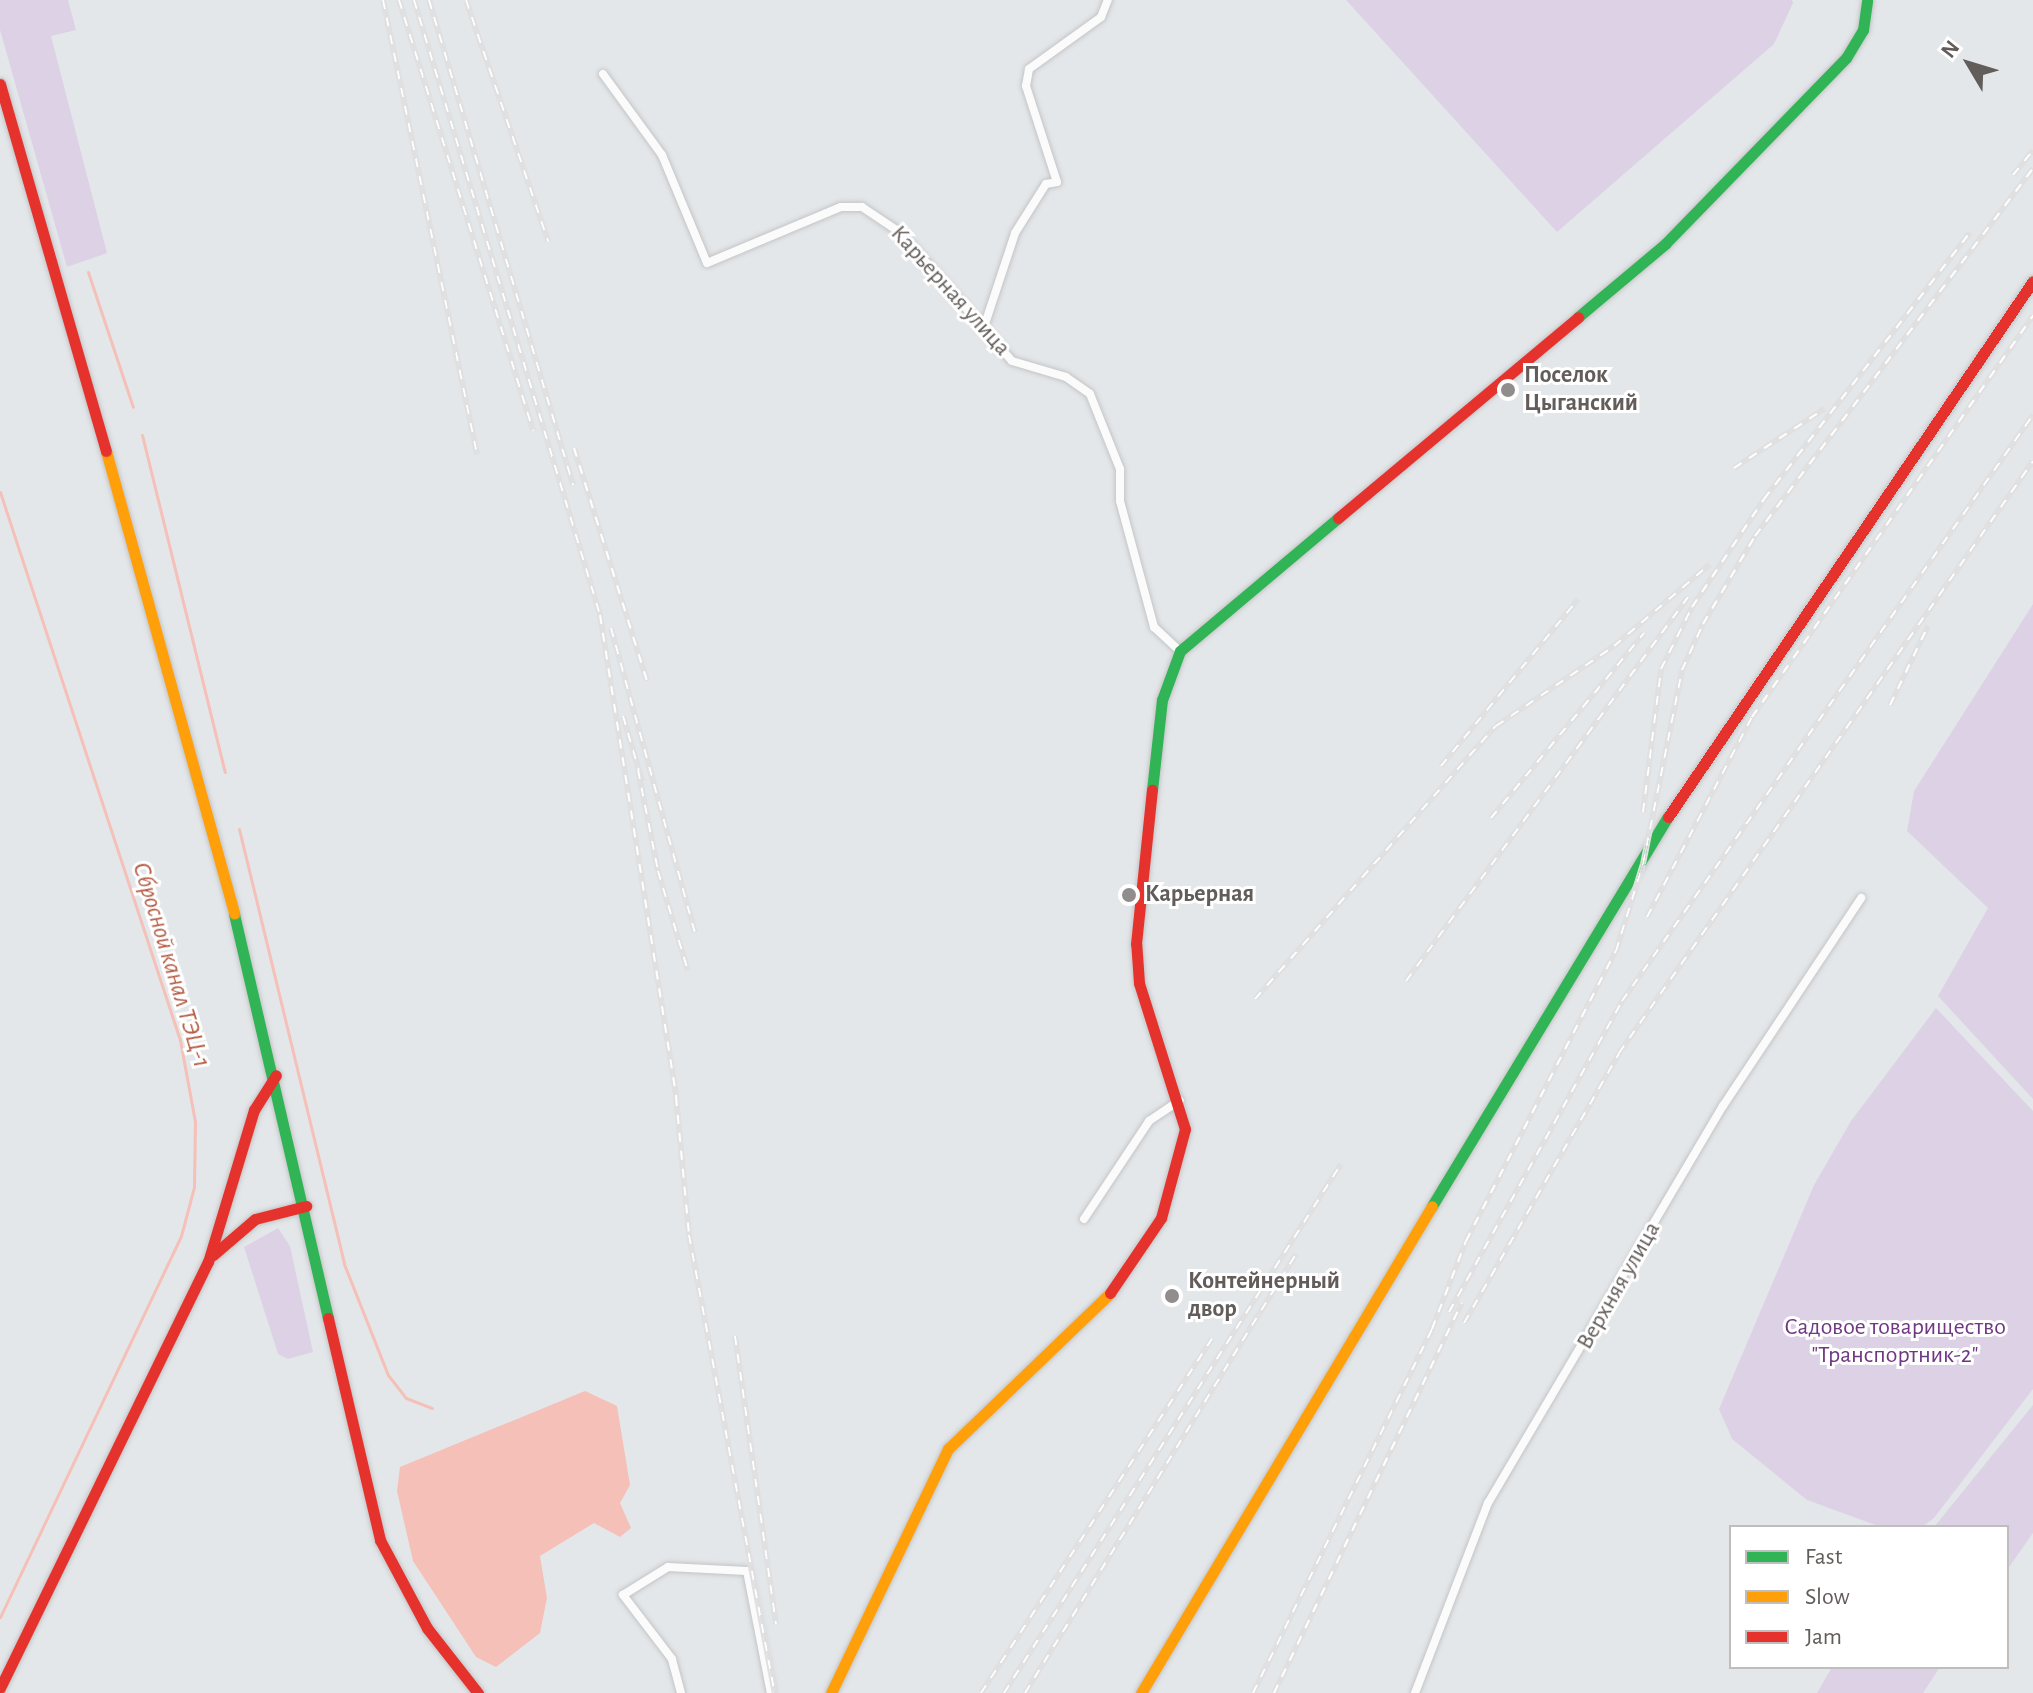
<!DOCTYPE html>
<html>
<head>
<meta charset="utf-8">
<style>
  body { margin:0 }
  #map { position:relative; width:2033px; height:1693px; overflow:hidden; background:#e4e7ea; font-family:"Alegreya Sans",sans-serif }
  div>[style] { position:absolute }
  .green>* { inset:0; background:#ddd1e6 }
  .water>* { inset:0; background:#f4c0b8 }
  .stream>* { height:3px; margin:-1.5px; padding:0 1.5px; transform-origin:1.5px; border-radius:1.5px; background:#f4c0b8 }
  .roads { filter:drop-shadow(0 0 2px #c4c5c6) drop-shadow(0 0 2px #c4c5c6) }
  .street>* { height:8px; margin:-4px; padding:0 4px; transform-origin:4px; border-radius:4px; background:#fbfbfc }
  .fast>* { height:11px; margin:-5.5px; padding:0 5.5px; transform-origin:5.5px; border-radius:5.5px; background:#30b455 }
  .slow>* { height:11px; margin:-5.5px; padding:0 5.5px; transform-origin:5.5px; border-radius:5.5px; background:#ff9f0a }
  .jam>* { height:11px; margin:-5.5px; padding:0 5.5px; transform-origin:5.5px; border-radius:5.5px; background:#e5322d }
  .rail>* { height:6px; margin-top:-3px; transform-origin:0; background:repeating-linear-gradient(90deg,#fff 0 9px,#e0e0e1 0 18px); box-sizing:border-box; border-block:2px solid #e0e0e1 }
  .dots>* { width:22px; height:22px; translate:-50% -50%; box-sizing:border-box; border:4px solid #fff; border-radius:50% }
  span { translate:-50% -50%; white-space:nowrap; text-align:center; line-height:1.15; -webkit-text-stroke:6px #fff; paint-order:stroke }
  .street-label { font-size:24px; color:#625c5a }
  .poi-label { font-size:24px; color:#625c5a; font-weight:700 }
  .left { translate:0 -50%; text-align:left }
  .park-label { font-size:24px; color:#703883 }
  .water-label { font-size:26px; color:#b55c44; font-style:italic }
  .legend { position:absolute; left:1729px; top:1525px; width:280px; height:144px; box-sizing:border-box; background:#fff; border:2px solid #c0bebd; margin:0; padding:10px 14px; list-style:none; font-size:24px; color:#625c5a }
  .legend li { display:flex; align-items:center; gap:16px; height:40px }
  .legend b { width:40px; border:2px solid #c0bebd }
  .north { position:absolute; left:1929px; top:24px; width:80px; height:80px; -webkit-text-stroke:6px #fff; paint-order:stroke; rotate:308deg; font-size:22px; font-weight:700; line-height:32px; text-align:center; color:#625c5a }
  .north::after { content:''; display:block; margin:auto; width:28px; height:36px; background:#625c5a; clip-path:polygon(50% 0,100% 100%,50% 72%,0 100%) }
</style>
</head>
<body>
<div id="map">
  <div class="green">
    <div style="clip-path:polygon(0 0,68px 0,76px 30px,51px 36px,107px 253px,67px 267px,0 30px)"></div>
    <div style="clip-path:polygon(1346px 0,1792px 0,1793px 3px,1774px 44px,1557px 232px)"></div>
    <div style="clip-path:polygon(2033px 604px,2033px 1099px,1938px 996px,1988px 908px,1907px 831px,1914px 791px)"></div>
    <div style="clip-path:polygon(1936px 1008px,2033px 1111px,2033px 1389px,1934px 1518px,1922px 1527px,1881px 1527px,1807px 1500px,1732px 1439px,1719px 1409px,1814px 1185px,1851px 1121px)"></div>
    <div style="clip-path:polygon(278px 1228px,290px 1246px,313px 1352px,288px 1359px,278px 1354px,244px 1247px)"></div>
    <div style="clip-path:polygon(2033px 1405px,2033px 1533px,2007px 1570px,2007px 1527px,1934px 1527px)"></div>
    <div style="clip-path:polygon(1832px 1667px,1940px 1667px,1923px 1693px,1817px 1693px)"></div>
  </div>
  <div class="water">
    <div style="clip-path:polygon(585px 1391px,617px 1406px,630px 1485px,620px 1503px,631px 1528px,620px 1537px,594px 1523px,540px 1556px,547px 1598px,540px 1633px,496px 1667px,476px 1657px,413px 1561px,397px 1491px,400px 1467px)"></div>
  </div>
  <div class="stream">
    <div style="left:88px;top:272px;width:142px;rotate:71.6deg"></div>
    <div style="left:142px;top:435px;width:347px;rotate:76.2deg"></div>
    <div style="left:0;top:492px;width:577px;rotate:71.82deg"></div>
    <div style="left:180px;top:1040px;width:83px;rotate:79.6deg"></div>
    <div style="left:195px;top:1122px;width:65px;rotate:90.9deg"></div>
    <div style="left:194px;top:1187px;width:51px;rotate:104.9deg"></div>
    <div style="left:181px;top:1236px;width:422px;rotate:115.4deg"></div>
    <div style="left:239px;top:829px;width:447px;rotate:76.4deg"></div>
    <div style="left:344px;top:1264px;width:119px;rotate:68.4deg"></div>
    <div style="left:388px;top:1375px;width:29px;rotate:52deg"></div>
    <div style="left:406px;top:1398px;width:28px;rotate:21deg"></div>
  </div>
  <div class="roads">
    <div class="street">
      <div style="left:603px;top:74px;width:100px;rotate:53.9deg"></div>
      <div style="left:662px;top:155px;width:117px;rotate:67.4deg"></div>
      <div style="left:707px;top:263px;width:145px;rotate:-22.7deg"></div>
      <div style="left:841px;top:207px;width:21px"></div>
      <div style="left:862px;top:207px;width:47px;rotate:33.7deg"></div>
      <div style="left:901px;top:233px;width:169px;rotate:49.1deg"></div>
      <div style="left:1012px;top:361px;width:56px;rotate:16.5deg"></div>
      <div style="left:1066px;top:377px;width:29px;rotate:35deg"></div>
      <div style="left:1090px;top:394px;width:81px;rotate:68.2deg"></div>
      <div style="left:1120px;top:469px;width:32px;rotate:90deg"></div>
      <div style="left:1120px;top:501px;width:131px;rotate:74.9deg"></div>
      <div style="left:1154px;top:627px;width:35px;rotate:43deg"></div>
      <div style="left:983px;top:330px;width:102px;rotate:-71.7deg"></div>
      <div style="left:1015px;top:233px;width:58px;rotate:-57.7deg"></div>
      <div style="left:1046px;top:184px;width:11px;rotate:-10deg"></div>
      <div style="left:1057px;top:182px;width:101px;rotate:-107.9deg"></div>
      <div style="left:1026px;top:86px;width:17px;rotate:-80deg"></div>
      <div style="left:1029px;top:69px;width:89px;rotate:-35.8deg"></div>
      <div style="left:1101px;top:17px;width:18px;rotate:-68deg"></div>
      <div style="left:1084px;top:1219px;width:118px;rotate:-56.4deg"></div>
      <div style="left:1149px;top:1121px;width:37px;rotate:-34deg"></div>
      <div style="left:681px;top:1693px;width:35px;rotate:-105deg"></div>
      <div style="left:672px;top:1659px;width:81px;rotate:-127.4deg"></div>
      <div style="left:623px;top:1595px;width:53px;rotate:-31.9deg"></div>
      <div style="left:668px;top:1567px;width:79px;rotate:2.9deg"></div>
      <div style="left:747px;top:1571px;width:124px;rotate:78.9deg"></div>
      <div style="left:1415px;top:1693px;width:204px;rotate:-69deg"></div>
      <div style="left:1488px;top:1503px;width:461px;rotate:-59.4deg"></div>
      <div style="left:1723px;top:1106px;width:250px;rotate:-56.4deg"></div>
    </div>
    <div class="fast">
      <div style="left:1578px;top:317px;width:114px;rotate:-40deg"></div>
      <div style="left:1665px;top:244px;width:260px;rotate:-45.8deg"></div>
      <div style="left:1846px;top:58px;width:33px;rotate:-59deg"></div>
      <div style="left:1863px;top:30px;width:30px;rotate:-82deg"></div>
      <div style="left:1152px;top:790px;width:91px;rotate:-83.7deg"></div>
      <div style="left:1162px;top:700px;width:52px;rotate:-69.8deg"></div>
      <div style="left:1180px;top:651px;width:207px;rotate:-40.1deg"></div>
      <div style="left:234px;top:914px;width:415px;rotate:76.9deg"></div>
      <div style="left:1432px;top:1206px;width:455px;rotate:-58.8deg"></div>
    </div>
    <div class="slow">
      <div style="left:106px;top:451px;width:480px;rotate:74.5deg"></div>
      <div style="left:831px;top:1693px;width:271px;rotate:-64.4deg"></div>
      <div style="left:948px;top:1449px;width:225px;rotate:-43.9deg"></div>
      <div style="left:1141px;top:1693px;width:567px;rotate:-59.14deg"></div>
    </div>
    <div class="jam">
      <div style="left:0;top:84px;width:382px;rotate:73.9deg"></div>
      <div style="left:1338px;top:518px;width:313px;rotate:-39.9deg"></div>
      <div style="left:1668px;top:817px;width:648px;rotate:-55.75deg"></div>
      <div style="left:213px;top:1255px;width:55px;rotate:-40.6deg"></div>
      <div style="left:255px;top:1219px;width:53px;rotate:-14.3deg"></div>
      <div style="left:1110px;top:1293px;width:91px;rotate:-55.8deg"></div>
      <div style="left:1161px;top:1218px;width:92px;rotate:-74.9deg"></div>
      <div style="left:1185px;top:1129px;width:153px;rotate:-107.5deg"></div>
      <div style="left:1139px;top:983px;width:39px;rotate:-94deg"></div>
      <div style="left:1136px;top:944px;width:155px;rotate:-84.1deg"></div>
      <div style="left:328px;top:1318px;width:228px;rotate:76.8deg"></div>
      <div style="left:380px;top:1540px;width:100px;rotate:61.9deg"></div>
      <div style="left:427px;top:1628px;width:83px;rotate:51.9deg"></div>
      <div style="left:0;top:1688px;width:474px;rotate:-64deg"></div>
      <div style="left:208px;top:1262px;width:159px;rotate:-73.2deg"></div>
      <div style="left:254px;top:1110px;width:41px;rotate:-57.8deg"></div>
    </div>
  </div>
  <div class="rail">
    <div style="left:383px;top:0;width:464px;rotate:78.3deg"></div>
    <div style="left:399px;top:0;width:451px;rotate:72.7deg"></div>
    <div style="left:414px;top:0;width:643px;rotate:73.17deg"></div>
    <div style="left:600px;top:615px;width:488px;rotate:81deg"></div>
    <div style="left:676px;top:1097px;width:139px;rotate:84.6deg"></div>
    <div style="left:689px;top:1235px;width:466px;rotate:79.4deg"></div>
    <div style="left:429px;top:0;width:506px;rotate:73.46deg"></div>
    <div style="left:466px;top:0;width:255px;rotate:71.2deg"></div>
    <div style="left:2013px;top:175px;width:32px;rotate:-51deg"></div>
    <div style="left:574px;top:448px;width:244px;rotate:72.6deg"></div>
    <div style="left:1734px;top:468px;width:108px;rotate:-33.2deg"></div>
    <div style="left:611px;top:628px;width:316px;rotate:74.6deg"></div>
    <div style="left:1890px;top:705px;width:88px;rotate:-64.3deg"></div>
    <div style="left:623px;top:716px;width:68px;rotate:73.7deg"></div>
    <div style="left:1441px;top:766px;width:216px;rotate:-50.6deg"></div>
    <div style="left:638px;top:770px;width:103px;rotate:78.8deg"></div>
    <div style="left:658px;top:871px;width:104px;rotate:73.3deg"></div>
    <div style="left:1643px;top:812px;width:144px;rotate:-82.8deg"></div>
    <div style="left:1661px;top:669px;width:69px;rotate:-63.4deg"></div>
    <div style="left:1692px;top:607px;width:130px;rotate:-56.3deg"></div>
    <div style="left:1764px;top:499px;width:337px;rotate:-52.3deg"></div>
    <div style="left:1491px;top:818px;width:240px;rotate:-50.4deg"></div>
    <div style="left:1647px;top:917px;width:226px;rotate:-62.3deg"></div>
    <div style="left:1752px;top:717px;width:490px;rotate:-55deg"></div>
    <div style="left:1406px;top:981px;width:476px;rotate:-53.7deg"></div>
    <div style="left:1255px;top:999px;width:364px;rotate:-48.6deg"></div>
    <div style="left:1496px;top:726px;width:143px;rotate:-34.1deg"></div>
    <div style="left:1614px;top:646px;width:126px;rotate:-40.5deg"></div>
    <div style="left:1449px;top:1312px;width:356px;rotate:-60.9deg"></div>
    <div style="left:1622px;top:1001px;width:716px;rotate:-54.96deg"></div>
    <div style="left:1464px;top:1323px;width:311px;rotate:-60.1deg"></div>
    <div style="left:1619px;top:1053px;width:722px;rotate:-55.03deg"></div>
    <div style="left:735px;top:1336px;width:291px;rotate:81.9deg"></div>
    <div style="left:981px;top:1693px;width:423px;rotate:-56.9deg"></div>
    <div style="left:1004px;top:1693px;width:627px;rotate:-57.5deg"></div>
    <div style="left:1025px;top:1693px;width:516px;rotate:-58.31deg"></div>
    <div style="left:1253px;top:1693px;width:406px;rotate:-63.8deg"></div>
    <div style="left:1432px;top:1329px;width:94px;rotate:-68.9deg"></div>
    <div style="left:1466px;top:1241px;width:326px;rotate:-62.7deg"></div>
    <div style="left:1616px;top:951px;width:91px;rotate:-72.8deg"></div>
    <div style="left:1643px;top:864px;width:198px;rotate:-78.6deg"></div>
    <div style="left:1682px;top:670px;width:51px;rotate:-65.5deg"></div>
    <div style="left:1703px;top:624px;width:102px;rotate:-59.4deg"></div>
    <div style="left:1755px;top:536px;width:461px;rotate:-52.9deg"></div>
    <div style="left:1274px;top:1693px;width:433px;rotate:-64.3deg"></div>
  </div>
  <div class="dots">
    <div style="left:1508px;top:390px;background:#908d8c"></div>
    <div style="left:1129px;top:895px;background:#908d8c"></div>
    <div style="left:1172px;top:1296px;background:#908d8c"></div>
  </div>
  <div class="street-label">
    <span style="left:950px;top:291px;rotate:48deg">Карьерная улица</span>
    <span style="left:1619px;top:1286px;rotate:-60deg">Верхняя улица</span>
  </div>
  <div class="poi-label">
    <span class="left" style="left:1524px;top:390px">Поселок<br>Цыганский</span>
    <span class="left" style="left:1145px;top:895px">Карьерная</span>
    <span class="left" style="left:1188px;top:1296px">Контейнерный<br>двор</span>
  </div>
  <div class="park-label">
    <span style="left:1895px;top:1342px">Садовое товарищество<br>"Транспортник-2"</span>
  </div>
  <div class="water-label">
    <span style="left:171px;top:965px;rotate:73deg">Сбросной канал ТЭЦ-1</span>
  </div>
  <ul class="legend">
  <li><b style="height:10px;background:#30b455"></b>Fast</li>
  <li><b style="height:10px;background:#ff9f0a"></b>Slow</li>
  <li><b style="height:10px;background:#e5322d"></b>Jam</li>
  </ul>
  <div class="north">N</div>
</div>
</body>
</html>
